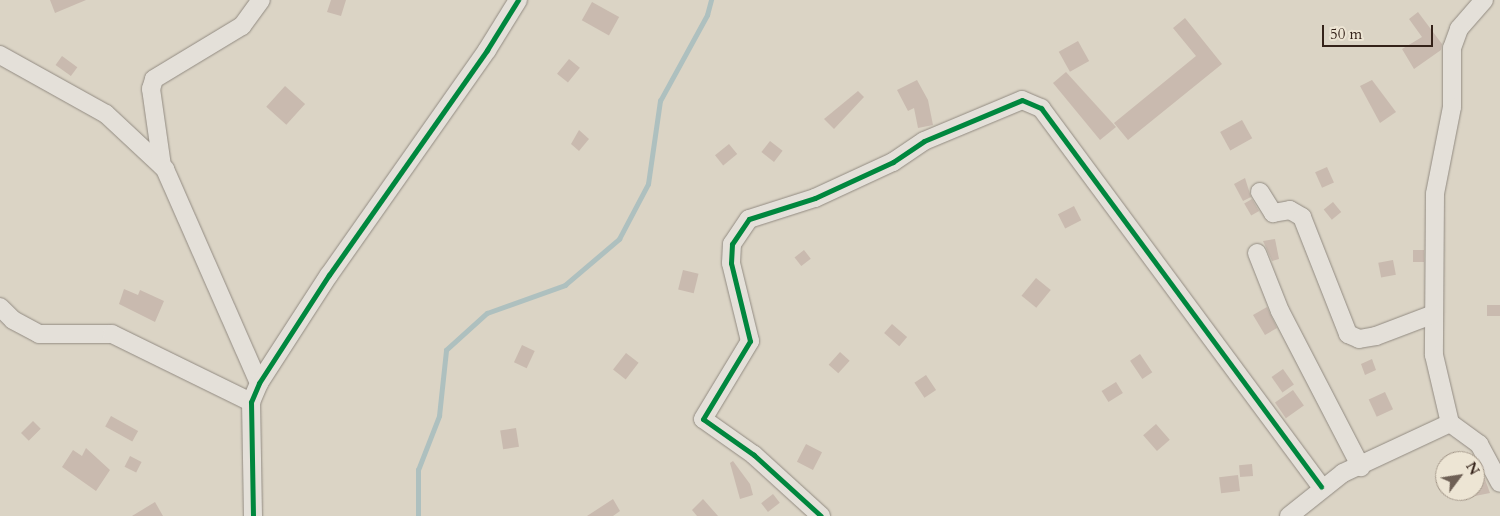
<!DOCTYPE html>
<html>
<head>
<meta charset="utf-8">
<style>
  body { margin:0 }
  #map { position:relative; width:1500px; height:516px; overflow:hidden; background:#dbd4c5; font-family:Cardo,serif }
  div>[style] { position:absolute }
  .stream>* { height:4.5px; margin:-2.25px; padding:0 2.25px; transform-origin:2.25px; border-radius:2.25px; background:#aec0bf }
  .building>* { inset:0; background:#c9baaf; transform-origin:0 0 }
  .roads { filter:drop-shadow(0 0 1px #928b82) drop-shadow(0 0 1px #928b82) }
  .minor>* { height:18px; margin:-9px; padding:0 9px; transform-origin:9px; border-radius:9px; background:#e4e0d9 }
  .cycleway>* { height:5px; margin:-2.5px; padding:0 2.5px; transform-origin:2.5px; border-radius:2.5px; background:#00873e }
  span { translate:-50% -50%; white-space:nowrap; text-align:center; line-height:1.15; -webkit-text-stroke:4px #ede5d4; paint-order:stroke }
  .north { position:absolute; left:1435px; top:451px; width:50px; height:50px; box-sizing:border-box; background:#ede5d4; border:1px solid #a39789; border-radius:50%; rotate:59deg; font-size:14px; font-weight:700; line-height:20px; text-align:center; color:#342219 }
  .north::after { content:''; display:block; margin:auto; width:18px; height:22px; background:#6e6055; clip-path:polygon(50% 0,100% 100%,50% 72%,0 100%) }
  .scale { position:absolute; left:1322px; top:25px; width:111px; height:22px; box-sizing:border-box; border:2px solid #342219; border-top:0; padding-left:6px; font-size:15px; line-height:18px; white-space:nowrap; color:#342219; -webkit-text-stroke:4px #ede5d4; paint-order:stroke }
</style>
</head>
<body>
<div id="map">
  <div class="stream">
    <div style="left:418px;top:516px;width:46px;rotate:-90deg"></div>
    <div style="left:418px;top:470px;width:58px;rotate:-68.7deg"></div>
    <div style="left:439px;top:416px;width:66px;rotate:-83.9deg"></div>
    <div style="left:446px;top:350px;width:55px;rotate:-42.1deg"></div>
    <div style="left:487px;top:313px;width:83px;rotate:-19.7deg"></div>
    <div style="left:565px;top:285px;width:71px;rotate:-40.4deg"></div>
    <div style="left:619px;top:239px;width:62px;rotate:-62.2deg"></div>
    <div style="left:648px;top:184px;width:84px;rotate:-81.8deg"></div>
    <div style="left:660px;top:101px;width:98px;rotate:-61.3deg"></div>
    <div style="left:707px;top:15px;width:16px;rotate:-75deg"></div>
  </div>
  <div class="building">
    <div style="clip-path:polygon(50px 0,86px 0,55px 13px)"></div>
    <div style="clip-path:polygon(331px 0,346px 0,341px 16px,327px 12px)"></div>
    <div style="left:592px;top:2px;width:31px;height:21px;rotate:29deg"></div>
    <div style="clip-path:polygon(1418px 12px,1442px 44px,1441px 50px,1414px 69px,1402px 49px,1422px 37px,1409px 19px)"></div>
    <div style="clip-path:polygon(1185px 18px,1222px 64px,1128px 140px,1114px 123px,1196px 56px,1173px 28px)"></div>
    <div style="left:1078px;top:41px;width:23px;height:22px;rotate:61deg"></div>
    <div style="left:62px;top:56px;width:19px;height:11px;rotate:36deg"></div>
    <div style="left:569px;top:59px;width:14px;height:19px;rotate:39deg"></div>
    <div style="clip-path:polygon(1066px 72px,1116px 127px,1100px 140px,1053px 83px)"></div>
    <div style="clip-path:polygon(917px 80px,928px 100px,933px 125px,918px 128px,914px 108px,908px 111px,897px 90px)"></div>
    <div style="clip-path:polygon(1372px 80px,1396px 112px,1380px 123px,1360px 86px)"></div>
    <div style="left:285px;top:86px;width:27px;height:28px;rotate:42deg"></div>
    <div style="clip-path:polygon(858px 91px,864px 97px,834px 129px,824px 119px)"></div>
    <div style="left:1242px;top:120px;width:21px;height:25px;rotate:61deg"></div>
    <div style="clip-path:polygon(579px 130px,589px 139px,579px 151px,571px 144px)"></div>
    <div style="left:770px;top:141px;width:16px;height:14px;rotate:38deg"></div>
    <div style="left:729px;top:144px;width:13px;height:18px;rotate:51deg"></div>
    <div style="left:1327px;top:167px;width:17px;height:13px;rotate:66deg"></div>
    <div style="clip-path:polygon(1245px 178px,1251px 197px,1243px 201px,1234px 184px)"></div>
    <div style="left:1252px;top:199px;width:14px;height:9px;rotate:60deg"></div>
    <div style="left:1333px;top:202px;width:13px;height:12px;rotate:51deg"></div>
    <div style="left:1074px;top:206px;width:16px;height:18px;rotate:63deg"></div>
    <div style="clip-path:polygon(1275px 239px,1279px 259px,1272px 261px,1263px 241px)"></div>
    <div style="left:804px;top:250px;width:11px;height:12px;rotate:52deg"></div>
    <div style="left:1413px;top:250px;width:11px;height:12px"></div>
    <div style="left:1393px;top:260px;width:15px;height:15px;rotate:79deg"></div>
    <div style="left:683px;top:270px;width:16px;height:20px;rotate:14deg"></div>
    <div style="left:1036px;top:278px;width:19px;height:23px;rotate:39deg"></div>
    <div style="clip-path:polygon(124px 289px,138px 295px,140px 290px,164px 301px,155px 322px,119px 304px)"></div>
    <div style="left:1500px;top:305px;width:11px;height:13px;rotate:90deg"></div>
    <div style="clip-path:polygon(1267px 307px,1277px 328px,1265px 335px,1253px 315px)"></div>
    <div style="left:892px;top:324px;width:20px;height:12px;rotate:41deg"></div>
    <div style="left:522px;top:345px;width:14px;height:19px;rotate:25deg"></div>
    <div style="left:840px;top:352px;width:13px;height:17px;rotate:42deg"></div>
    <div style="left:626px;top:353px;width:16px;height:21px;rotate:38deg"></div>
    <div style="left:1140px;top:354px;width:22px;height:12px;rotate:56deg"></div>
    <div style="clip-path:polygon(1372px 359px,1376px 370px,1365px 375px,1361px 364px)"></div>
    <div style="left:1283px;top:369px;width:19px;height:14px;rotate:55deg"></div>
    <div style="left:926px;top:375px;width:18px;height:14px;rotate:56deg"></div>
    <div style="left:1116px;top:382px;width:13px;height:17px;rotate:58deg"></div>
    <div style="left:1293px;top:390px;width:19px;height:22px;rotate:55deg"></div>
    <div style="left:1385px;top:392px;width:19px;height:18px;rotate:65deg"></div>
    <div style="left:111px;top:416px;width:31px;height:12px;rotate:29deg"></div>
    <div style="left:33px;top:421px;width:11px;height:17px;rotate:45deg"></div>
    <div style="left:1156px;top:424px;width:21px;height:17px;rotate:49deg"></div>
    <div style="left:516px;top:428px;width:19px;height:16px;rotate:81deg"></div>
    <div style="left:806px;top:444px;width:18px;height:20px;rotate:27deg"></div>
    <div style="clip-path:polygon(86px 448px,110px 470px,96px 491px,62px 467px,73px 450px,82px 456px)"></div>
    <div style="left:130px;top:456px;width:13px;height:12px;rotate:27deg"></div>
    <div style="clip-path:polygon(733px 461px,750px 484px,753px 495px,740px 499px,730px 463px)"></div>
    <div style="left:1252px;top:464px;width:12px;height:13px;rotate:85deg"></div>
    <div style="clip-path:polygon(1483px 474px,1490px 493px,1475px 496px,1475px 476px)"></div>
    <div style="left:1238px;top:475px;width:16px;height:19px;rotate:83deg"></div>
    <div style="left:773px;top:494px;width:11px;height:15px;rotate:52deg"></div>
    <div style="clip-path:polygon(613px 499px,620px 511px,613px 516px,587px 516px)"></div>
    <div style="clip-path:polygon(703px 499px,718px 516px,697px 516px,692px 510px)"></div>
    <div style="clip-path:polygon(155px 502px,163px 516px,132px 516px)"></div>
  </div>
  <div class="roads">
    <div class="minor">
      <div style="left:1484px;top:0;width:38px;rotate:131deg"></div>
      <div style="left:1459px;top:29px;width:20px;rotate:110deg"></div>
      <div style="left:1452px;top:48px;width:59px;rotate:90deg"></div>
      <div style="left:1452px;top:107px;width:89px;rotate:101.1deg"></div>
      <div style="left:1435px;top:194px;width:161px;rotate:90.4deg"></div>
      <div style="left:1434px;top:355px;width:70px;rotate:76.8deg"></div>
      <div style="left:1450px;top:423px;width:36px;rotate:36deg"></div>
      <div style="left:1479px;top:444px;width:44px;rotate:61.7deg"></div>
      <div style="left:0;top:55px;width:121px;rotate:29.1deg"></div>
      <div style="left:106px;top:114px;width:81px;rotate:43deg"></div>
      <div style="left:165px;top:169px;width:234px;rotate:66.3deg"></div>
      <div style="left:162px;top:166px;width:78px;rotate:-98.1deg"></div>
      <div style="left:151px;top:89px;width:10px;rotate:-73deg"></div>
      <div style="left:154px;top:79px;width:103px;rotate:-31.1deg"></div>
      <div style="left:242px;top:26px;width:32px;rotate:-54deg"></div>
      <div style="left:1260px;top:192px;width:25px;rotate:58deg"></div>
      <div style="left:1273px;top:213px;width:17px;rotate:-10deg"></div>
      <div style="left:1290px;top:210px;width:14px;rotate:30deg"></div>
      <div style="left:1302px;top:217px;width:126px;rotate:68.5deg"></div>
      <div style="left:1348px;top:334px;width:12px;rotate:24deg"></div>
      <div style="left:1359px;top:339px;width:17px;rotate:-10deg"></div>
      <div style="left:1376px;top:336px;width:62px;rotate:-20.8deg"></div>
      <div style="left:1257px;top:253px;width:62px;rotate:68.4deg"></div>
      <div style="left:1280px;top:311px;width:176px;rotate:62.6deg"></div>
      <div style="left:0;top:307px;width:18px;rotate:45deg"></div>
      <div style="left:13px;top:320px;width:30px;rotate:28deg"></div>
      <div style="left:39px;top:334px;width:73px"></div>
      <div style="left:112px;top:334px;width:155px;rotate:26.1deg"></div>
      <div style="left:253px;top:516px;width:114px;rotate:-91deg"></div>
      <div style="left:251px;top:402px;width:21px;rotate:-67deg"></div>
      <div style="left:259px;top:383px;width:129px;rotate:-57.1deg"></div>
      <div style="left:329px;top:275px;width:275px;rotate:-54.9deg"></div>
      <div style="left:487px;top:50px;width:59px;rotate:-58.2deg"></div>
      <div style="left:821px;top:516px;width:91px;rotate:-137.7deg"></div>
      <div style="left:754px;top:455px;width:62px;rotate:-144.8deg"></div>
      <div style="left:703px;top:419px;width:91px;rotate:-58.9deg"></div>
      <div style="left:750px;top:341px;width:80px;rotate:-103.7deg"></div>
      <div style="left:731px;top:263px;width:19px;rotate:-87deg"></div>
      <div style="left:732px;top:244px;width:30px;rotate:-56deg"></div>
      <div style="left:749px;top:219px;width:69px;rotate:-17.7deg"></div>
      <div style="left:815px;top:198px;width:86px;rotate:-24.8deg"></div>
      <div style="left:893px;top:162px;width:37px;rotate:-34deg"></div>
      <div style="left:924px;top:141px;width:106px;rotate:-22.7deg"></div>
      <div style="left:1022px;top:100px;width:21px;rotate:23deg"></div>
      <div style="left:1041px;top:108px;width:471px;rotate:53.5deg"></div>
      <div style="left:1289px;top:516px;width:69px;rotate:-38.5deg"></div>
      <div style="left:1343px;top:473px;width:118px;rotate:-25deg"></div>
    </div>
  </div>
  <div class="cycleway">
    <div style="left:253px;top:516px;width:114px;rotate:-91deg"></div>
    <div style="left:251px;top:402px;width:21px;rotate:-67deg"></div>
    <div style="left:259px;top:383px;width:129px;rotate:-57.1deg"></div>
    <div style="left:329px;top:275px;width:275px;rotate:-54.9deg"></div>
    <div style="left:487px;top:50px;width:59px;rotate:-58.2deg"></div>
    <div style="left:821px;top:516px;width:91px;rotate:-137.7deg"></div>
    <div style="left:754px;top:455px;width:62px;rotate:-144.8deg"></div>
    <div style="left:703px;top:419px;width:91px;rotate:-58.9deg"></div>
    <div style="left:750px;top:341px;width:80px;rotate:-103.7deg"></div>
    <div style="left:731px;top:263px;width:19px;rotate:-87deg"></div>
    <div style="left:732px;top:244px;width:30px;rotate:-56deg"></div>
    <div style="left:749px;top:219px;width:69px;rotate:-17.7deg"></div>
    <div style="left:815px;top:198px;width:86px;rotate:-24.8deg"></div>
    <div style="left:893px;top:162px;width:37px;rotate:-34deg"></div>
    <div style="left:924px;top:141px;width:106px;rotate:-22.7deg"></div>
    <div style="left:1022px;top:100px;width:21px;rotate:23deg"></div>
    <div style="left:1041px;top:108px;width:471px;rotate:53.5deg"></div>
  </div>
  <div class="north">N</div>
  <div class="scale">50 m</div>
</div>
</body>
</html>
